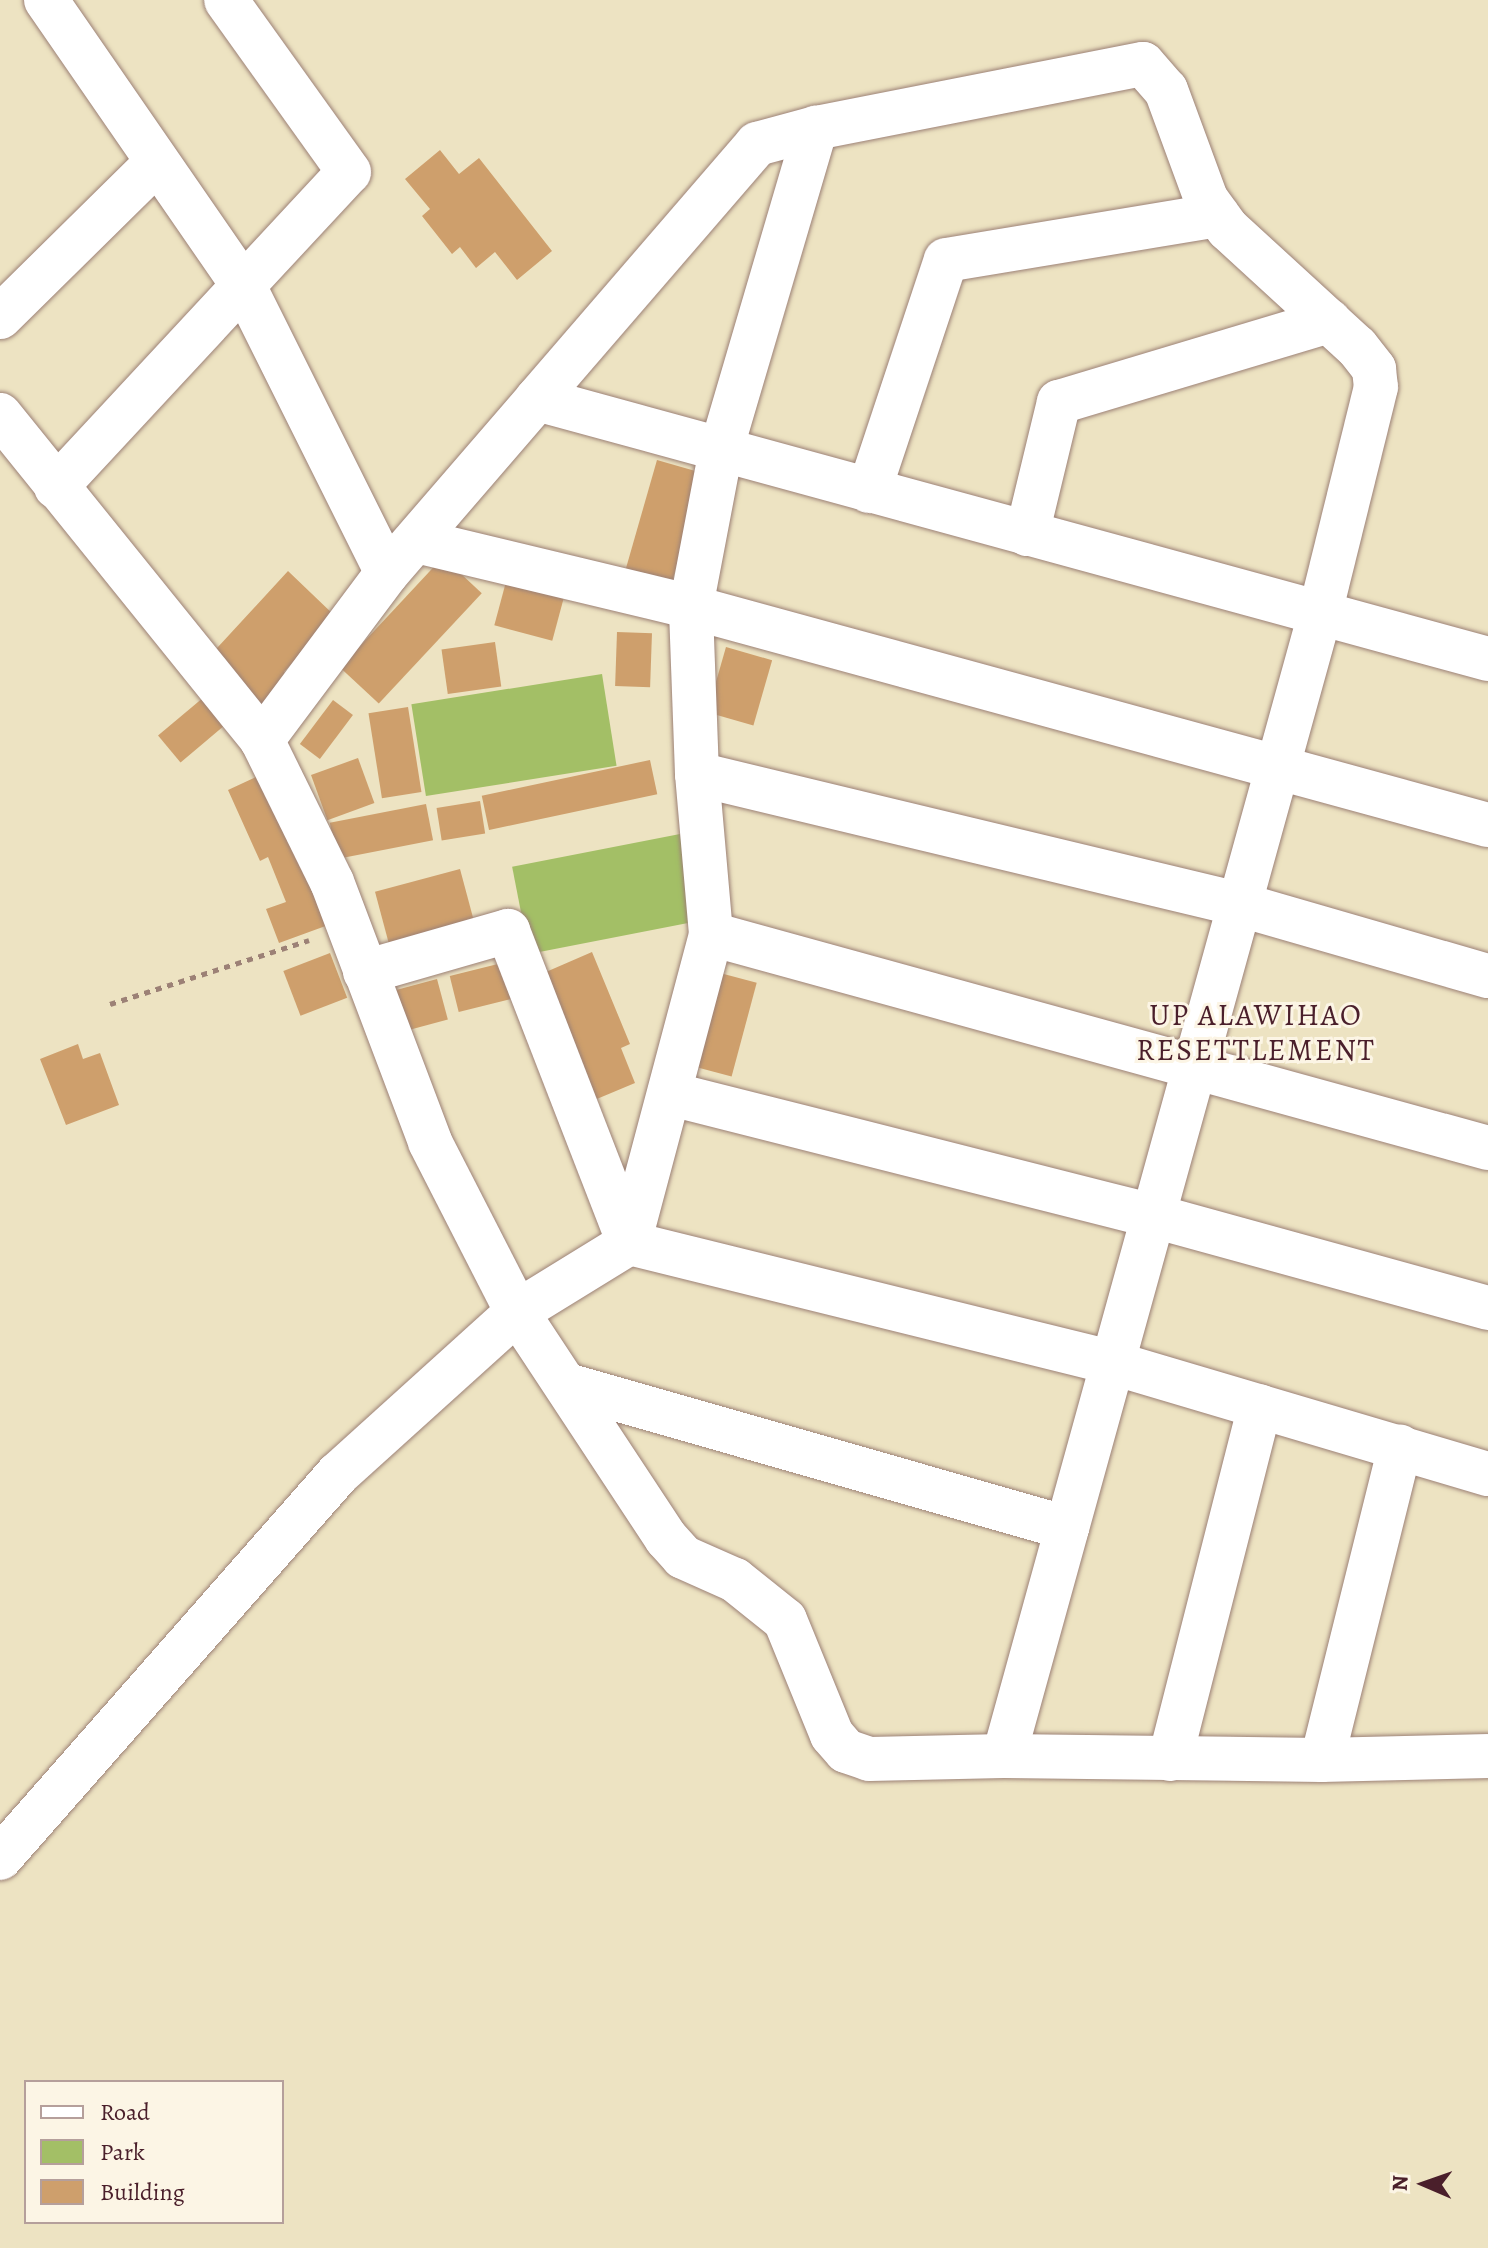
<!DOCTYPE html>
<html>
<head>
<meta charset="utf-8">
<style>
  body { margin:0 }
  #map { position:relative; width:1488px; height:2248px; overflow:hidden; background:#ede3c2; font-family:Alegreya,serif }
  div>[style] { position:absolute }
  .green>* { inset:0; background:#a3bf66; transform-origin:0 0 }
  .building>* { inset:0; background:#ce9f6c; transform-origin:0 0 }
  .path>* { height:5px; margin-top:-2.5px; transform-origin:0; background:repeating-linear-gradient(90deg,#9c8176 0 6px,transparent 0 12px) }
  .roads { filter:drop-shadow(0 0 2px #9c8176) drop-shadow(0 0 2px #9c8176) }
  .minor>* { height:44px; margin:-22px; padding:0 22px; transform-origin:22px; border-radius:22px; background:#fff }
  span { translate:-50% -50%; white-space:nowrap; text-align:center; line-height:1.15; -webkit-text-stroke:6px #fcf5e5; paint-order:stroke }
  .neighbourhood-label { font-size:30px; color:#4a1f2b; letter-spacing:2px }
  .legend { position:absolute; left:24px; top:2080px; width:260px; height:144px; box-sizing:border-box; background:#fcf5e5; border:2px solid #b59f9b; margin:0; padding:10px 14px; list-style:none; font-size:24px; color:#4a1f2b }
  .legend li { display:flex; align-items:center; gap:16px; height:40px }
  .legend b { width:40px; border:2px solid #b59f9b }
  .north { position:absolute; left:1384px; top:2144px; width:80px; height:80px; -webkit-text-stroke:6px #fcf5e5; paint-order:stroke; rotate:272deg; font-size:22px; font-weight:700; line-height:32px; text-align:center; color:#4a1f2b }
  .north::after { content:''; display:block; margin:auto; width:28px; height:36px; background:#4a1f2b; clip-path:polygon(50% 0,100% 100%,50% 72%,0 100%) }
</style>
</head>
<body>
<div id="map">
  <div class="green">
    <div style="left:602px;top:674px;width:93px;height:193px;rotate:81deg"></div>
    <div style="left:680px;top:834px;width:89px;height:171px;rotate:79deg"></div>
  </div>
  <div class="building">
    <div style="clip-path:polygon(440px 150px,459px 174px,479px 158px,552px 251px,517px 280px,495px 252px,476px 268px,460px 247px,452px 254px,422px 216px,430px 209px,405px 179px)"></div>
    <div style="left:657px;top:460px;width:48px;height:118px;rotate:16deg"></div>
    <div style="left:443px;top:557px;width:53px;height:151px;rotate:43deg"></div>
    <div style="clip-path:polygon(288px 571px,335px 616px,284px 672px,291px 679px,261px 711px,206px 660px)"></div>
    <div style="left:507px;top:578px;width:60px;height:49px;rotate:15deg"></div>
    <div style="left:617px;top:632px;width:35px;height:54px;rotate:2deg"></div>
    <div style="left:495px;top:642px;width:45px;height:54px;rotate:82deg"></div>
    <div style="left:726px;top:647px;width:48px;height:68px;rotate:16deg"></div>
    <div style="left:204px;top:697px;width:35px;height:60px;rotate:50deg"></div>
    <div style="left:333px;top:700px;width:25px;height:55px;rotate:37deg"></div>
    <div style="left:408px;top:707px;width:86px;height:40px;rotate:81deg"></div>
    <div style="left:358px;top:758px;width:48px;height:50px;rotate:70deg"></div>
    <div style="left:650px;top:760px;width:35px;height:172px;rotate:78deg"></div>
    <div style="clip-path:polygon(267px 772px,331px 924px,279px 943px,266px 909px,286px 902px,268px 857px,260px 861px,228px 790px)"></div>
    <div style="left:480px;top:801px;width:33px;height:44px;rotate:81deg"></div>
    <div style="left:426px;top:804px;width:37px;height:98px;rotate:79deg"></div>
    <div style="left:460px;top:869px;width:61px;height:88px;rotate:75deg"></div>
    <div style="clip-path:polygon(592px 952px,630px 1044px,621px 1048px,635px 1083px,592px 1101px,539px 975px)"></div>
    <div style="left:330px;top:953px;width:48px;height:50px;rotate:69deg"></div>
    <div style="left:506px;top:962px;width:37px;height:58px;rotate:76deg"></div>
    <div style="left:720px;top:973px;width:38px;height:97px;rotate:15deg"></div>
    <div style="left:437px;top:979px;width:42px;height:50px;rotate:75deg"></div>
    <div style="clip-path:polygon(78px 1044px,83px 1059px,100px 1053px,119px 1105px,66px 1125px,40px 1059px)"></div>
  </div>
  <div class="path">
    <div style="left:110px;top:1004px;width:209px;rotate:-17.8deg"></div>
  </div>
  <div class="roads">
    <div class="minor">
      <div style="left:46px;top:0;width:350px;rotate:55.4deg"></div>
      <div style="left:245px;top:288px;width:318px;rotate:63.5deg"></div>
      <div style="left:387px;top:573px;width:230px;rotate:-49.2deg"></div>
      <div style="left:537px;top:399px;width:986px;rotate:15.29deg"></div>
      <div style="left:0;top:317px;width:219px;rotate:-44.6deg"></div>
      <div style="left:537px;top:399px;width:337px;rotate:-49.2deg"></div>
      <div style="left:757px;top:144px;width:61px;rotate:-15.2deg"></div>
      <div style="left:0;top:415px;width:417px;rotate:51.1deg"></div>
      <div style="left:56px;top:487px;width:430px;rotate:-47.1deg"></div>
      <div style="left:349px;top:172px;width:211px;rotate:-125.6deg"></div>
      <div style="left:869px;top:491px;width:243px;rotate:-71.6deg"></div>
      <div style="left:946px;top:260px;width:275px;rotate:-9.4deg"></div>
      <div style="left:1027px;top:534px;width:136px;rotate:-76.4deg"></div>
      <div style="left:1059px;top:402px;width:282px;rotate:-16.7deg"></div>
      <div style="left:417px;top:541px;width:282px;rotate:13.5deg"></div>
      <div style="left:691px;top:607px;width:826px;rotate:15.3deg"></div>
      <div style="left:387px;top:573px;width:209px;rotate:126.8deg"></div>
      <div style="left:262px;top:740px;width:158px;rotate:63.8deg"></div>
      <div style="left:332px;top:882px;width:278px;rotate:69.3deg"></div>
      <div style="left:430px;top:1142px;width:191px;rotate:62.9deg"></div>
      <div style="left:517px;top:1312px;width:271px;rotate:56.6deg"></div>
      <div style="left:666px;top:1538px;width:25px;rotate:48deg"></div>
      <div style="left:683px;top:1557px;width:57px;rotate:23.9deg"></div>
      <div style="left:735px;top:1580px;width:64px;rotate:38.7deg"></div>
      <div style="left:785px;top:1620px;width:124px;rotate:67.8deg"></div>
      <div style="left:832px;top:1735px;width:21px;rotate:49deg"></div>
      <div style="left:846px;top:1751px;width:24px;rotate:19deg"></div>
      <div style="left:869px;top:1759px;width:135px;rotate:-1.3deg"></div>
      <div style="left:697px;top:774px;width:556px;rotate:13.51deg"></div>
      <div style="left:1238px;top:904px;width:260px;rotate:16.1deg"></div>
      <div style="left:711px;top:934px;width:806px;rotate:15.4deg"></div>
      <div style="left:365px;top:972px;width:149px;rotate:-16deg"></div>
      <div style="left:508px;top:931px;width:335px;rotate:68.8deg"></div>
      <div style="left:629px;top:1243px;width:499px;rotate:13.9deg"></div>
      <div style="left:1113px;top:1363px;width:391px;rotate:16.5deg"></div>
      <div style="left:671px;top:1094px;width:498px;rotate:14.2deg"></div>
      <div style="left:1154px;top:1216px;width:346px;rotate:15.4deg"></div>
      <div style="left:567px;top:1385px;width:520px;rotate:15.96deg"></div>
      <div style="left:1170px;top:1759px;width:364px;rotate:-75.7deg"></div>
      <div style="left:1322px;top:1760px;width:323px;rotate:-76deg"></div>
      <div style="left:0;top:1858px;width:512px;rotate:-48.65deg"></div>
      <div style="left:338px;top:1474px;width:241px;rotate:-42.1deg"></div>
      <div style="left:517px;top:1312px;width:132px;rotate:-31.6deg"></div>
      <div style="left:629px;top:1243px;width:320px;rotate:-75.1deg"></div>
      <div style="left:711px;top:934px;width:161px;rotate:-95deg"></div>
      <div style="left:697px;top:774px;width:167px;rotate:-92.1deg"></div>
      <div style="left:691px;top:607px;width:160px;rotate:-79.2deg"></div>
      <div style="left:721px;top:450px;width:336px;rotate:-73.6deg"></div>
      <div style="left:816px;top:128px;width:333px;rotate:-11.1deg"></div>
      <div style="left:1143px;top:64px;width:35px;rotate:49deg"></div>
      <div style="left:1166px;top:90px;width:116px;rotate:69.8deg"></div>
      <div style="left:1206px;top:199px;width:37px;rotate:54deg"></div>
      <div style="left:1228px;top:229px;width:175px;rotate:42.5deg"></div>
      <div style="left:1357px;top:347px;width:28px;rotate:52deg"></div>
      <div style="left:1374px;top:369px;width:18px;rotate:84deg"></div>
      <div style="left:1376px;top:387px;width:234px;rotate:103.9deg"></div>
      <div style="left:1320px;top:614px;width:1185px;rotate:105.47deg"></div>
      <div style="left:1004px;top:1756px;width:318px;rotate:0.7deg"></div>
      <div style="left:1322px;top:1760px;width:166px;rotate:-1.4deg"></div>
    </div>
  </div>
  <div class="neighbourhood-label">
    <span style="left:1256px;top:1032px">UP ALAWIHAO<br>RESETTLEMENT</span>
  </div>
  <ul class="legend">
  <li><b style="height:10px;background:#fff"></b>Road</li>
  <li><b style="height:22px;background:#a3bf66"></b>Park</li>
  <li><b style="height:22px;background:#ce9f6c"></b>Building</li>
  </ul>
  <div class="north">N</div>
</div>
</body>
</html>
